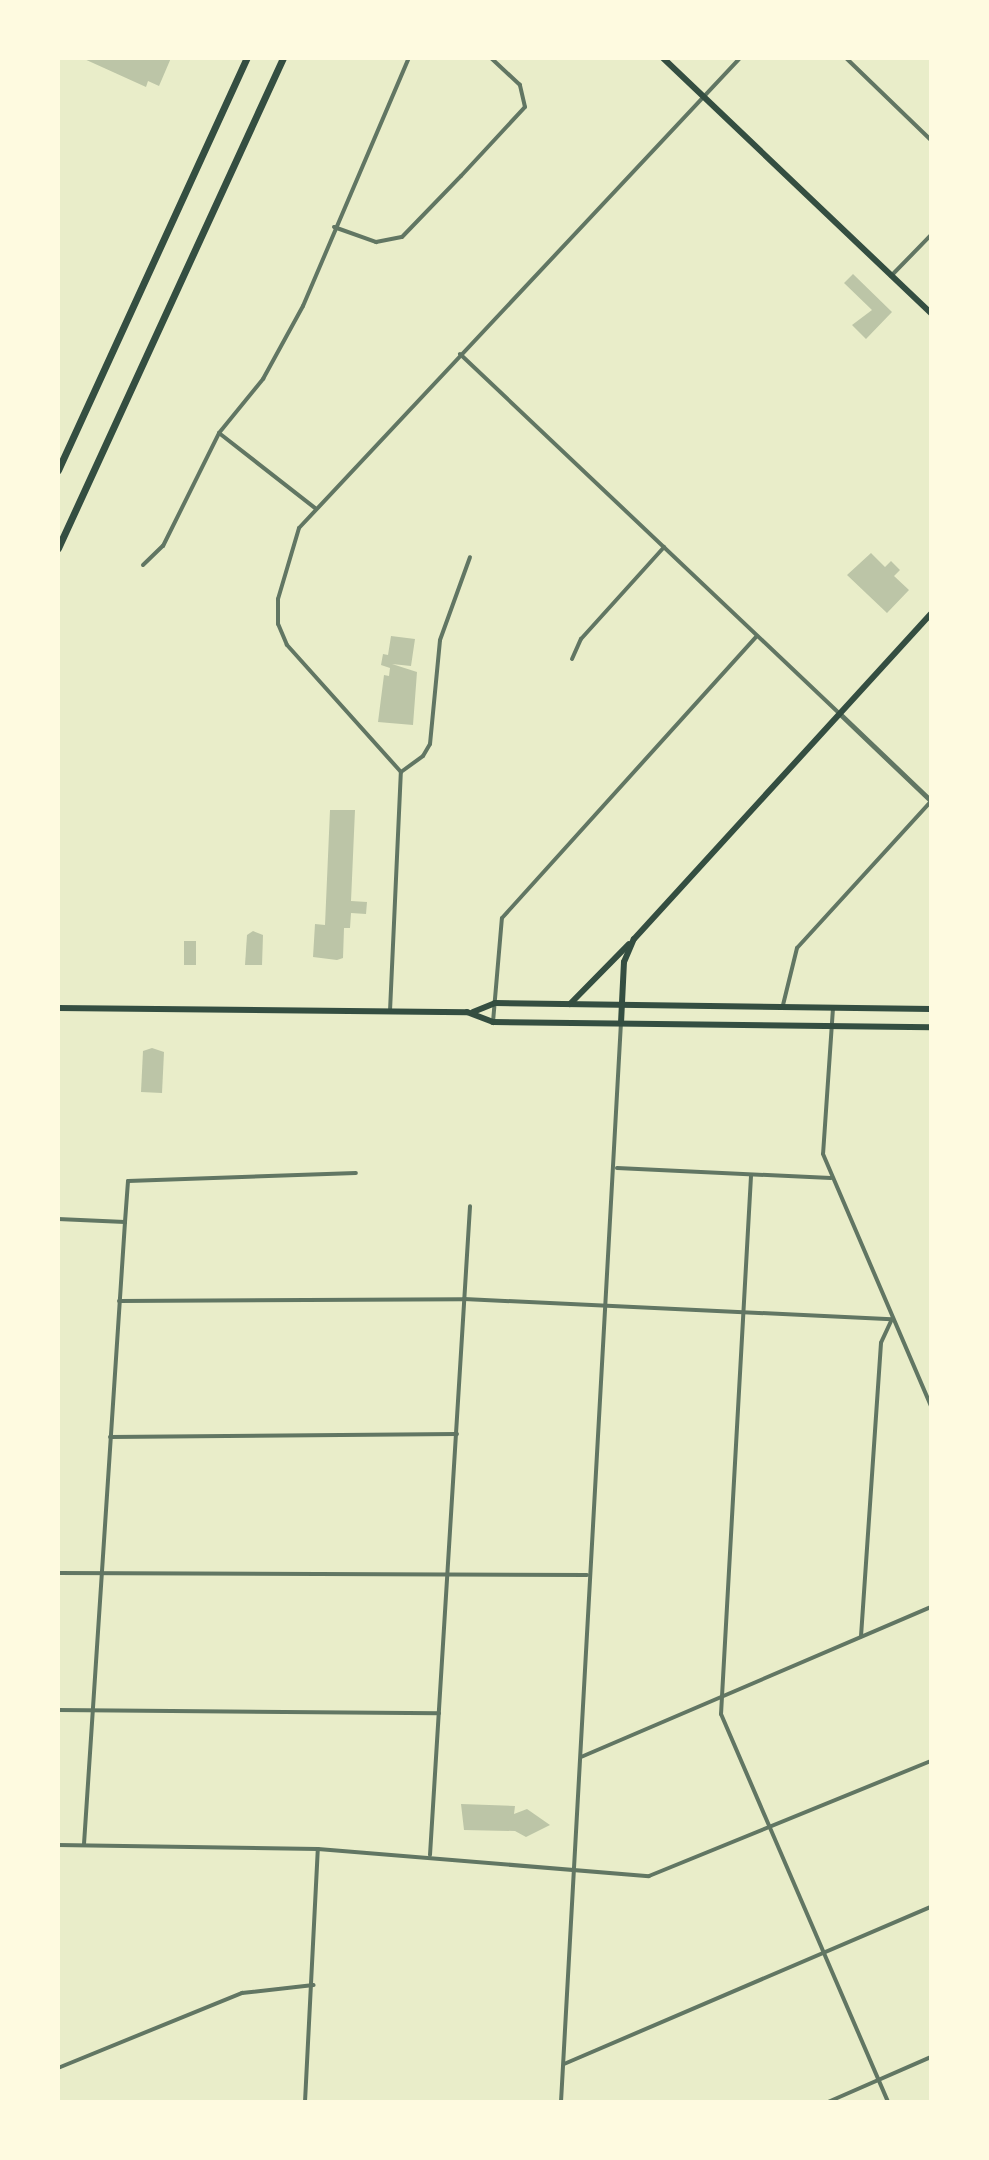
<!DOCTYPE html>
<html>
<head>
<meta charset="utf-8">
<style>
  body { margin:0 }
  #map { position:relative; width:989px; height:2160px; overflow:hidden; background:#e9edc9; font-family:"Alegreya Sans",sans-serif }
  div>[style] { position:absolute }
  .building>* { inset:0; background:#bcc5a7; transform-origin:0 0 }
  .minor>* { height:4px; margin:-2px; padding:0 2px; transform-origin:2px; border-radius:2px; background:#617663 }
  .tertiary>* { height:5px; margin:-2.5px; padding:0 2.5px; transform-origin:2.5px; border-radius:2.5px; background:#617663 }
  .secondary>* { height:6px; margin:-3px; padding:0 3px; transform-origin:3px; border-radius:3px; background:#344e41 }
  .motorway>* { height:7px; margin:-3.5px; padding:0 3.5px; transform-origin:3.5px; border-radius:3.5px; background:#344e41 }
  span { translate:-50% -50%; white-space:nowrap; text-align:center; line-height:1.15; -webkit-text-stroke:7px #fefae0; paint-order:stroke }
  .frame { position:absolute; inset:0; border:60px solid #fefae0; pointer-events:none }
</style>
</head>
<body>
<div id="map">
  <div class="building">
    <div style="clip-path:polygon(82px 58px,171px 58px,159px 86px,148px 81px,146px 87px)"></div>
    <div style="clip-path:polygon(853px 274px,892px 312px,866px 339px,852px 325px,872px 310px,844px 283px)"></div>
    <div style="clip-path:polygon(871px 553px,885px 567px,891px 561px,900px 570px,894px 576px,909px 590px,887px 613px,847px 575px)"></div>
    <div style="clip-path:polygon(391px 636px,415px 639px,411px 666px,392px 664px,417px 672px,413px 725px,378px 722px,384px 675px,389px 676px,390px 668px,381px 665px,383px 654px,388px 655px)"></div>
    <div style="clip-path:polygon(330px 810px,355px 810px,351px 901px,367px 902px,366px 914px,351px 913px,350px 928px,344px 928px,343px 958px,337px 960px,313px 957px,315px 924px,325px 925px)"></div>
    <div style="clip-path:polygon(253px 931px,263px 935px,262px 965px,245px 965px,247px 935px)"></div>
    <div style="left:184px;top:941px;width:12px;height:24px"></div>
    <div style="clip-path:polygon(152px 1048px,164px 1052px,162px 1093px,141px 1092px,143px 1051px)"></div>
    <div style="clip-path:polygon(461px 1804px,515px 1806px,514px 1814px,527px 1809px,550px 1825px,526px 1837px,515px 1831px,464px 1830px)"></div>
  </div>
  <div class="minor">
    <div style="left:846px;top:58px;width:118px;rotate:44deg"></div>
    <div style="left:334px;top:227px;width:45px;rotate:19.7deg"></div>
    <div style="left:376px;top:242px;width:26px;rotate:-11deg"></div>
    <div style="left:402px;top:237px;width:85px;rotate:-46deg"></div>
    <div style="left:461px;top:176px;width:94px;rotate:-47.2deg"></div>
    <div style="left:525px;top:107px;width:23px;rotate:-103deg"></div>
    <div style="left:520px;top:85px;width:40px;rotate:-137deg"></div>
    <div style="left:891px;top:276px;width:57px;rotate:-45.7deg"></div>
    <div style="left:460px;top:354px;width:523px;rotate:43.45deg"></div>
    <div style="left:219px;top:433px;width:122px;rotate:38deg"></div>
    <div style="left:143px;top:565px;width:28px;rotate:-44deg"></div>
    <div style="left:163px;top:546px;width:126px;rotate:-63.6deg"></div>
    <div style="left:219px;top:433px;width:70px;rotate:-50.8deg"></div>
    <div style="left:263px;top:379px;width:83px;rotate:-61.3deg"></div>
    <div style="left:303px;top:306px;width:270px;rotate:-66.9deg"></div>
    <div style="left:572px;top:659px;width:22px;rotate:-66deg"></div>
    <div style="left:581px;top:639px;width:124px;rotate:-47.9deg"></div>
    <div style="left:401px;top:772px;width:27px;rotate:-36deg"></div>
    <div style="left:423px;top:756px;width:14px;rotate:-60deg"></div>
    <div style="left:430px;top:744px;width:104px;rotate:-84.5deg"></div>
    <div style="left:440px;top:640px;width:88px;rotate:-70.1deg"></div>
    <div style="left:783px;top:1005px;width:59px;rotate:-76.2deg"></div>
    <div style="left:797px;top:948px;width:199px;rotate:-47.6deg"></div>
    <div style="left:833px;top:1008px;width:146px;rotate:93.9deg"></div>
    <div style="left:823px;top:1154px;width:274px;rotate:66.8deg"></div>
    <div style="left:390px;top:1011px;width:239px;rotate:-87.4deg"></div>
    <div style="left:401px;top:772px;width:171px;rotate:-131.9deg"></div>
    <div style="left:287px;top:645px;width:23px;rotate:-113deg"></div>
    <div style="left:278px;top:624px;width:25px;rotate:-90deg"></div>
    <div style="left:278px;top:599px;width:74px;rotate:-73.5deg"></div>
    <div style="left:299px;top:528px;width:645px;rotate:-46.82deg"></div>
    <div style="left:493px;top:1022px;width:104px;rotate:-85.1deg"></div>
    <div style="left:502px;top:918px;width:380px;rotate:-47.9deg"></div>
    <div style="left:617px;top:1168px;width:214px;rotate:2.7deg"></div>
    <div style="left:751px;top:1176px;width:539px;rotate:93.19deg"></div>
    <div style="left:721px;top:1714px;width:422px;rotate:66.7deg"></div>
    <div style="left:58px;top:1219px;width:67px;rotate:2.6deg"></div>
    <div style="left:125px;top:1222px;width:623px;rotate:93.77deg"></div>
    <div style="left:125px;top:1222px;width:41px;rotate:-85.8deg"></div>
    <div style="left:128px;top:1181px;width:228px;rotate:-2deg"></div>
    <div style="left:119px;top:1301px;width:345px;rotate:-0.3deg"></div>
    <div style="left:464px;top:1299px;width:428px;rotate:2.7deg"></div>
    <div style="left:892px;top:1319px;width:26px;rotate:115deg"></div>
    <div style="left:881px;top:1343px;width:294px;rotate:93.9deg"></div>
    <div style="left:110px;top:1437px;width:347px;rotate:-0.5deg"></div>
    <div style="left:58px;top:1573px;width:529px;rotate:0.22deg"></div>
    <div style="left:58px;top:1710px;width:381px;rotate:0.5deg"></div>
    <div style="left:581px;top:1757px;width:381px;rotate:-23.2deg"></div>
    <div style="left:58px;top:1845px;width:260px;rotate:0.9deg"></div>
    <div style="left:318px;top:1849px;width:332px;rotate:4.7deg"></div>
    <div style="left:649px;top:1876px;width:305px;rotate:-22.2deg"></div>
    <div style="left:430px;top:1855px;width:650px;rotate:-86.47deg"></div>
    <div style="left:564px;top:2064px;width:399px;rotate:-23.2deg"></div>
    <div style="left:58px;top:2068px;width:199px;rotate:-22.2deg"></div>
    <div style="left:242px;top:1993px;width:72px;rotate:-6.3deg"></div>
    <div style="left:305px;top:2102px;width:253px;rotate:-87.1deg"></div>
    <div style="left:561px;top:2102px;width:1081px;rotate:-86.82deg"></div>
    <div style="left:828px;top:2102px;width:112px;rotate:-23.6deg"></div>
  </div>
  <div class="tertiary">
    <div style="left:840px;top:714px;width:126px;rotate:43.7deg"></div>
  </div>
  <div class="secondary">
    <div style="left:663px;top:58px;width:370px;rotate:43.6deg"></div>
    <div style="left:570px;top:1004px;width:84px;rotate:-45.5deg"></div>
    <div style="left:58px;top:1008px;width:409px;rotate:0.6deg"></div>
    <div style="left:467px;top:1012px;width:28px;rotate:21deg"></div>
    <div style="left:493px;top:1022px;width:438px;rotate:0.7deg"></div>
    <div style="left:473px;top:1012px;width:24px;rotate:-22deg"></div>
    <div style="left:495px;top:1003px;width:436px;rotate:0.8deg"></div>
    <div style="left:621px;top:1023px;width:61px;rotate:-87.2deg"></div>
    <div style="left:624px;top:962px;width:25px;rotate:-67deg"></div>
    <div style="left:634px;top:939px;width:440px;rotate:-47.6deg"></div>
  </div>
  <div class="motorway">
    <div style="left:58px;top:470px;width:453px;rotate:-65.4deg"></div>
    <div style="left:58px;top:548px;width:539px;rotate:-65.34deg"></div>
  </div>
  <div class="frame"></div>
</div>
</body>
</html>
